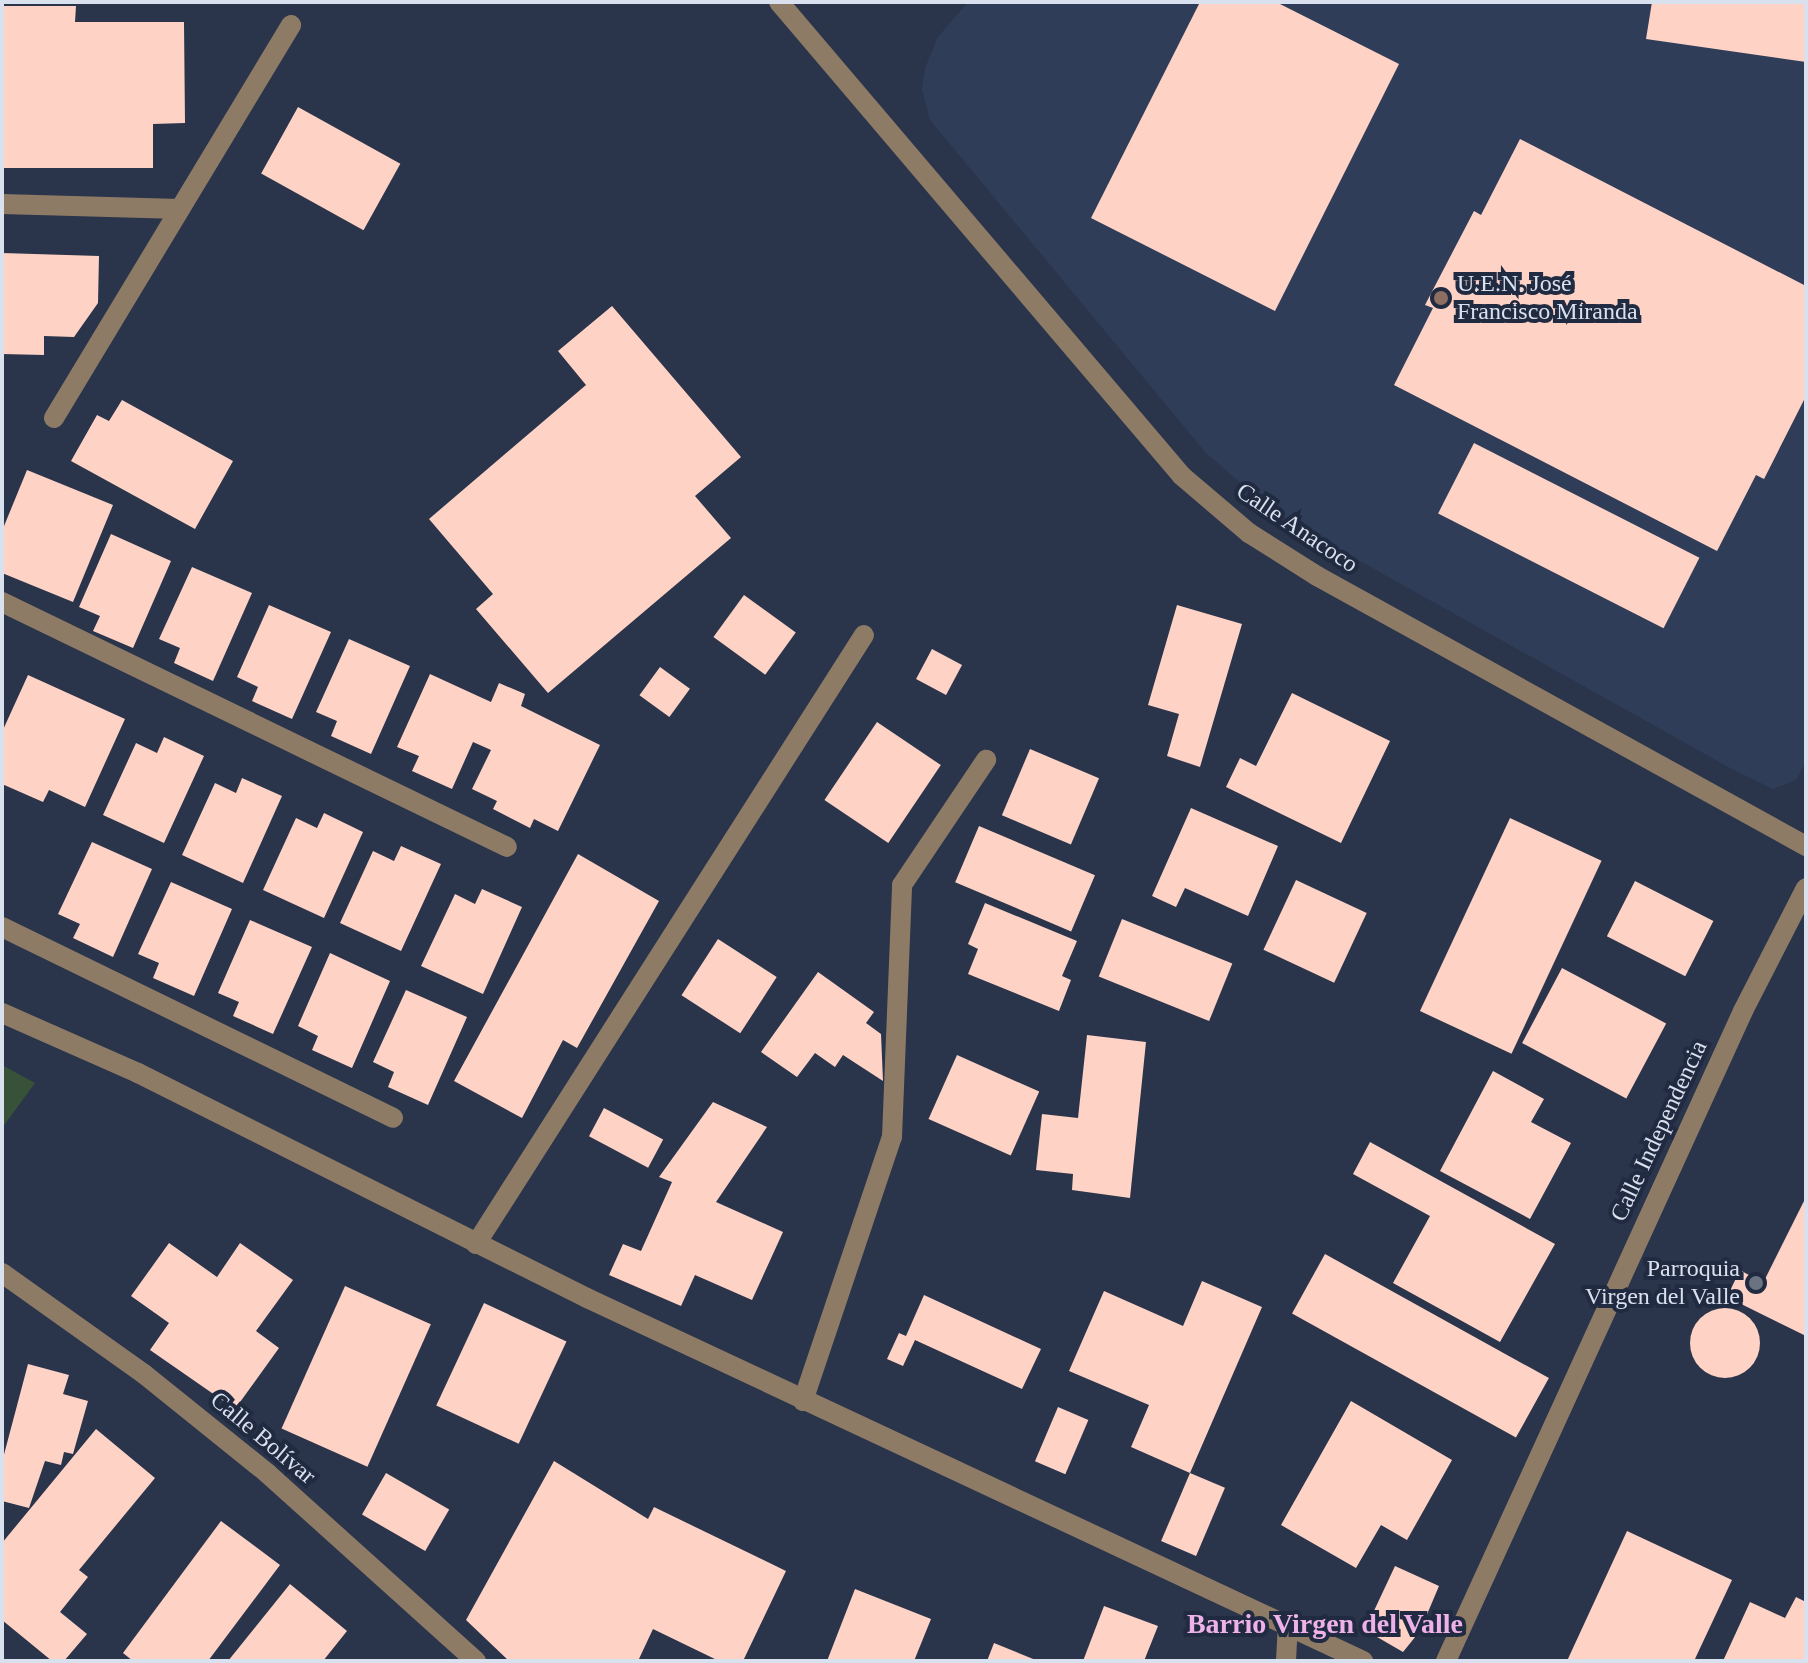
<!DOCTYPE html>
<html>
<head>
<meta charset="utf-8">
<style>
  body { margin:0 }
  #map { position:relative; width:1808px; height:1663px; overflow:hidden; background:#2a344a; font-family:Georgia,serif }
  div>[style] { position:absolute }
  .built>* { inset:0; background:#303d59 }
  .green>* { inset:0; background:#375239 }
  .building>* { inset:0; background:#fed3c6; transform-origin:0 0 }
  .round { border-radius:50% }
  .minor>* { height:20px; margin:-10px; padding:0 10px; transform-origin:10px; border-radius:10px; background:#8e7b66 }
  .dots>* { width:22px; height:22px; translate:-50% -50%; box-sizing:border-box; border:4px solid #202a40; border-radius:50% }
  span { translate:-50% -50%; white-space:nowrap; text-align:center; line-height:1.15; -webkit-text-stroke:8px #202a40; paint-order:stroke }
  .poi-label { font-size:24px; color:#d9e0ee }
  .left { translate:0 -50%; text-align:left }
  .right { translate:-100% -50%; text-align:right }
  .street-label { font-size:24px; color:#d9e0ee }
  .quarter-label { font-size:28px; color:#eeb2e9; font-weight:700 }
  .frame { position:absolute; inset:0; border:4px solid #d9e0ee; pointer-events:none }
</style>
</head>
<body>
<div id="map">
  <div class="built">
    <div style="clip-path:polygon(968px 2px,1806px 2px,1806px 761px,1796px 780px,1773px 789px,1730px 768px,1308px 532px,1269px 508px,1206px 453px,930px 120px,922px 90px,925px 68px,938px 37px)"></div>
  </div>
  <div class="green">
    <div style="clip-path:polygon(2px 1065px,35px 1083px,2px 1128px)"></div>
  </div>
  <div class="building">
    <div style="clip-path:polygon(1200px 2px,1276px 2px,1399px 64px,1275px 311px,1091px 218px)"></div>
    <div style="clip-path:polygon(1652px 2px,1806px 2px,1806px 62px,1646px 39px)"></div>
    <div style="clip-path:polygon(2px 6px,76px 6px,75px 22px,184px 22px,185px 123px,153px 124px,153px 168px,2px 168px)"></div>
    <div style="left:298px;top:107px;width:117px;height:76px;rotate:29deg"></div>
    <div style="clip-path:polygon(1520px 139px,1806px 286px,1806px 396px,1764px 479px,1756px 475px,1717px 551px,1394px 385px,1433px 308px,1425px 305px,1474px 211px,1481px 215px)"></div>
    <div style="clip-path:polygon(2px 253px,99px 256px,98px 303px,74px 337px,44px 336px,44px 355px,2px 354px)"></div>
    <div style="clip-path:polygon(612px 306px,741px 457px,695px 496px,731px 538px,548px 693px,476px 609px,493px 594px,429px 519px,586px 385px,558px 351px)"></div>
    <div style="clip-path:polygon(122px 400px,233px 461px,195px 529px,71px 461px,97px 415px,109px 421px)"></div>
    <div style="left:1474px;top:443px;width:253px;height:79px;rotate:27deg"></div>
    <div style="clip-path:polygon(27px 470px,113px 505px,73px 602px,2px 573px,2px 531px)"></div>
    <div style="clip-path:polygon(111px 534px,171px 561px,133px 648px,93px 631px,100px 616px,79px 607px)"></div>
    <div style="clip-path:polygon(192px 567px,252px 593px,213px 681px,174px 663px,180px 648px,159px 639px)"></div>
    <div style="left:744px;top:595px;width:64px;height:52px;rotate:36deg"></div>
    <div style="clip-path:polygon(269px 605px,331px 632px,292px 719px,252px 701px,258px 687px,237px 677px)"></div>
    <div style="clip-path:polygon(1177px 605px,1242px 624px,1200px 767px,1167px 756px,1179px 714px,1148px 705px)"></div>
    <div style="clip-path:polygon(349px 639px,410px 666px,371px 754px,331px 736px,337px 721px,316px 712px)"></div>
    <div style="left:932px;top:649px;width:34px;height:34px;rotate:28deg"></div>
    <div style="left:660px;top:667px;width:37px;height:35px;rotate:36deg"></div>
    <div style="clip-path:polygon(430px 674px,491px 702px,499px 683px,525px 694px,521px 706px,600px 745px,558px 831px,534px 819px,530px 828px,493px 809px,497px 801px,472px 789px,491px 750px,473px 742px,452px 789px,412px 771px,419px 756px,397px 747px)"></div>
    <div style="clip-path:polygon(28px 675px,125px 719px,85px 807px,49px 790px,43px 802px,2px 784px,2px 732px)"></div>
    <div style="clip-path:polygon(1292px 693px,1390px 741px,1341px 843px,1226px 787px,1240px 758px,1256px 766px)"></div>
    <div style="left:877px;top:722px;width:77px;height:94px;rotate:34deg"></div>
    <div style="clip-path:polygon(164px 737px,204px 756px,164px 843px,103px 815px,136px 743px,157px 753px)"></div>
    <div style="left:1030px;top:749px;width:75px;height:72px;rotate:23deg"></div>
    <div style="clip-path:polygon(242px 778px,282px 796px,243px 883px,182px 855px,215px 783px,236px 793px)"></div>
    <div style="clip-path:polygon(1191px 808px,1278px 846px,1248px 916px,1185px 888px,1176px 907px,1152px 896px)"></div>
    <div style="clip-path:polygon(324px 813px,363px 832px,324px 918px,263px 890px,296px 818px,317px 828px)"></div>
    <div style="left:1510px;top:818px;width:101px;height:213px;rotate:25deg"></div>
    <div style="left:979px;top:826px;width:126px;height:61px;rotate:23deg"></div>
    <div style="clip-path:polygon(92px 842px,152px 869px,113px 957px,73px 938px,80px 924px,58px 914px)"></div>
    <div style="clip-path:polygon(401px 846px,441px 864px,401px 951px,340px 923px,373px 851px,394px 861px)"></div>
    <div style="clip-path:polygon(578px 854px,659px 901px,577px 1048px,563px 1040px,522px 1118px,454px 1081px)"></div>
    <div style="left:1296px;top:880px;width:78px;height:77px;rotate:25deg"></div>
    <div style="left:1635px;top:881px;width:88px;height:62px;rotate:27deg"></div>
    <div style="clip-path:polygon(171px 882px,232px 909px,194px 996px,153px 978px,159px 963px,138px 954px)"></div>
    <div style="clip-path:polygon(482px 889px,522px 907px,483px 994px,421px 966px,455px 894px,475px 904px)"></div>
    <div style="clip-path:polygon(985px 903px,1077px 941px,1062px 976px,1071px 980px,1059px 1011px,968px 974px,978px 949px,968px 944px)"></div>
    <div style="left:1122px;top:919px;width:119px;height:62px;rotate:22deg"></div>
    <div style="clip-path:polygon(250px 920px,312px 947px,273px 1034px,233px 1016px,239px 1002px,218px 993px)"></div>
    <div style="left:718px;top:939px;width:70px;height:67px;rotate:33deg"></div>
    <div style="clip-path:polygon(330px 953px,390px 981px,352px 1068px,312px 1050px,318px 1036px,298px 1026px)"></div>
    <div style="left:1562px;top:968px;width:118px;height:85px;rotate:28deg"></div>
    <div style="clip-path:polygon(818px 972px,874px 1012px,866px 1023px,881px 1034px,883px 1081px,843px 1055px,835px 1067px,815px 1053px,797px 1077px,761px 1052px)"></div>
    <div style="clip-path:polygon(406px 990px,467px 1017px,428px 1105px,388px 1087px,394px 1072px,373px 1062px)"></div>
    <div style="clip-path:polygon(1087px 1035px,1146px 1042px,1130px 1198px,1072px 1190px,1073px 1174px,1036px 1170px,1042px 1114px,1078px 1118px)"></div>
    <div style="left:957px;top:1055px;width:90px;height:70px;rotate:24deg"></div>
    <div style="clip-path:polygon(1493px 1071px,1544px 1099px,1531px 1122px,1571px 1143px,1530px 1219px,1440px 1171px)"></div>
    <div style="clip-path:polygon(713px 1102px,767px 1127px,716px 1202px,783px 1232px,752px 1300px,695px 1275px,681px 1306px,609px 1275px,623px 1244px,641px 1251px,672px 1182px,659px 1177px)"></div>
    <div style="left:604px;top:1108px;width:67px;height:32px;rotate:28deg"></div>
    <div style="clip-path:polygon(1370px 1142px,1555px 1244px,1500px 1342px,1393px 1283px,1430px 1216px,1353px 1174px)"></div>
    <div style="clip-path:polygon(1806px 1197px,1806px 1336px,1727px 1297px,1740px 1270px,1763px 1283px)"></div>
    <div style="clip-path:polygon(169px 1243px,217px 1277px,240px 1243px,293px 1280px,256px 1331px,279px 1348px,235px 1409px,150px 1350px,169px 1323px,131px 1296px)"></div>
    <div style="left:1325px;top:1254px;width:256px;height:68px;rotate:29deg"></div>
    <div style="clip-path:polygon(1202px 1281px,1262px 1307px,1190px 1473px,1131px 1447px,1149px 1405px,1069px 1371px,1104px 1291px,1183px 1326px)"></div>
    <div style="left:345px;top:1286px;width:94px;height:156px;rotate:24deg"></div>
    <div style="clip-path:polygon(924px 1295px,1041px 1349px,1022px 1389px,915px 1340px,903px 1366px,887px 1359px,899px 1333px,906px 1336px)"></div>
    <div style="left:484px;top:1303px;width:91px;height:113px;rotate:25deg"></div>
    <div class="round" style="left:1690px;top:1308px;width:70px;height:70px"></div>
    <div style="clip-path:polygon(28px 1364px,69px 1375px,63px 1394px,88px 1401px,73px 1454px,64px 1452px,61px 1465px,45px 1461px,29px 1508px,2px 1501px,2px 1462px)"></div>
    <div style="clip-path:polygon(1351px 1401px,1452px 1460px,1407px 1540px,1381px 1525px,1356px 1568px,1281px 1525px)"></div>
    <div style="left:1058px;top:1407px;width:33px;height:59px;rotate:23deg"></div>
    <div style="clip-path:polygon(96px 1429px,155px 1478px,79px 1570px,88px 1577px,60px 1612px,87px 1634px,64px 1661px,52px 1661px,2px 1620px,2px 1543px)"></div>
    <div style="clip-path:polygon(554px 1461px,648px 1519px,654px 1507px,786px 1571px,743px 1661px,719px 1661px,653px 1629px,638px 1661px,509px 1661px,466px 1620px)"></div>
    <div style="left:386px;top:1473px;width:73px;height:48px;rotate:30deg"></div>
    <div style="left:1190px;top:1473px;width:38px;height:74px;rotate:23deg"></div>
    <div style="clip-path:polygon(221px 1521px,280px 1565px,208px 1661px,133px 1661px,123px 1653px)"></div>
    <div style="clip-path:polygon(1627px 1531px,1732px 1580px,1694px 1661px,1567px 1661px)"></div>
    <div style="clip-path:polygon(1395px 1566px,1439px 1586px,1420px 1631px,1403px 1652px,1365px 1630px)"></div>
    <div style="clip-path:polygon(290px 1584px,347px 1631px,323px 1661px,228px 1661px)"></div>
    <div style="clip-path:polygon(855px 1589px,931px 1619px,914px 1661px,827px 1661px)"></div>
    <div style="clip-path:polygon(1796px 1597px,1806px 1602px,1806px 1661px,1723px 1661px,1750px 1602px,1785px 1618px)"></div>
    <div style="clip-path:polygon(1104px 1606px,1158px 1626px,1144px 1661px,1083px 1661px)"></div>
    <div style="clip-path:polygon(994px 1643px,1038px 1661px,987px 1661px)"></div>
  </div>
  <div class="minor">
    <div style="left:779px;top:2px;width:622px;rotate:49.63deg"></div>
    <div style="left:1182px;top:476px;width:88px;rotate:40.4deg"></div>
    <div style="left:1249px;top:533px;width:80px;rotate:32.3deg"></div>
    <div style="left:1317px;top:576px;width:559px;rotate:28.91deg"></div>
    <div style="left:2px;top:204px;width:178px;rotate:1.6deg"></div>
    <div style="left:54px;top:418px;width:459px;rotate:-58.9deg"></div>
    <div style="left:2px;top:602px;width:561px;rotate:25.88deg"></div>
    <div style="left:2px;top:927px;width:435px;rotate:26deg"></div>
    <div style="left:2px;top:1013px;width:149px;rotate:23.8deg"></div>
    <div style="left:138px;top:1073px;width:502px;rotate:26.62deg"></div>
    <div style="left:587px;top:1298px;width:857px;rotate:25.07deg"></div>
    <div style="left:476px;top:1244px;width:722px;rotate:-57.5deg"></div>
    <div style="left:2px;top:1273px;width:174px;rotate:35.4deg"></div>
    <div style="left:144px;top:1374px;width:158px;rotate:38.8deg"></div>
    <div style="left:267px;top:1473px;width:281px;rotate:42deg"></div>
    <div style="left:803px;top:1401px;width:279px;rotate:-71.4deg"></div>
    <div style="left:892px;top:1137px;width:252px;rotate:-87.7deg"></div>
    <div style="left:902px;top:885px;width:151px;rotate:-56.1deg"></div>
    <div style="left:1286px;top:1661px;width:35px;rotate:-87deg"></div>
    <div style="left:1446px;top:1661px;width:715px;rotate:-65.44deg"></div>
    <div style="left:1743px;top:1011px;width:138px;rotate:-62.9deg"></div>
  </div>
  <div class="dots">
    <div style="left:1441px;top:298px;background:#8d6e63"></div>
    <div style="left:1756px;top:1283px;background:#6b7280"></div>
  </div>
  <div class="poi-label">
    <span class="left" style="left:1457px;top:298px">U.E.N. José<br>Francisco Miranda</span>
    <span class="right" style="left:1740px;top:1283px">Parroquia<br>Virgen del Valle</span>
  </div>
  <div class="street-label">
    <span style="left:1297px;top:528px;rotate:34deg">Calle Anacoco</span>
    <span style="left:1659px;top:1131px;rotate:-65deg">Calle Independencia</span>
    <span style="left:263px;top:1438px;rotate:40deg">Calle Bolívar</span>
  </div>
  <div class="quarter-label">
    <span style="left:1325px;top:1624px">Barrio Virgen del Valle</span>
  </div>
  <div class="frame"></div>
</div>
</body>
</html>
